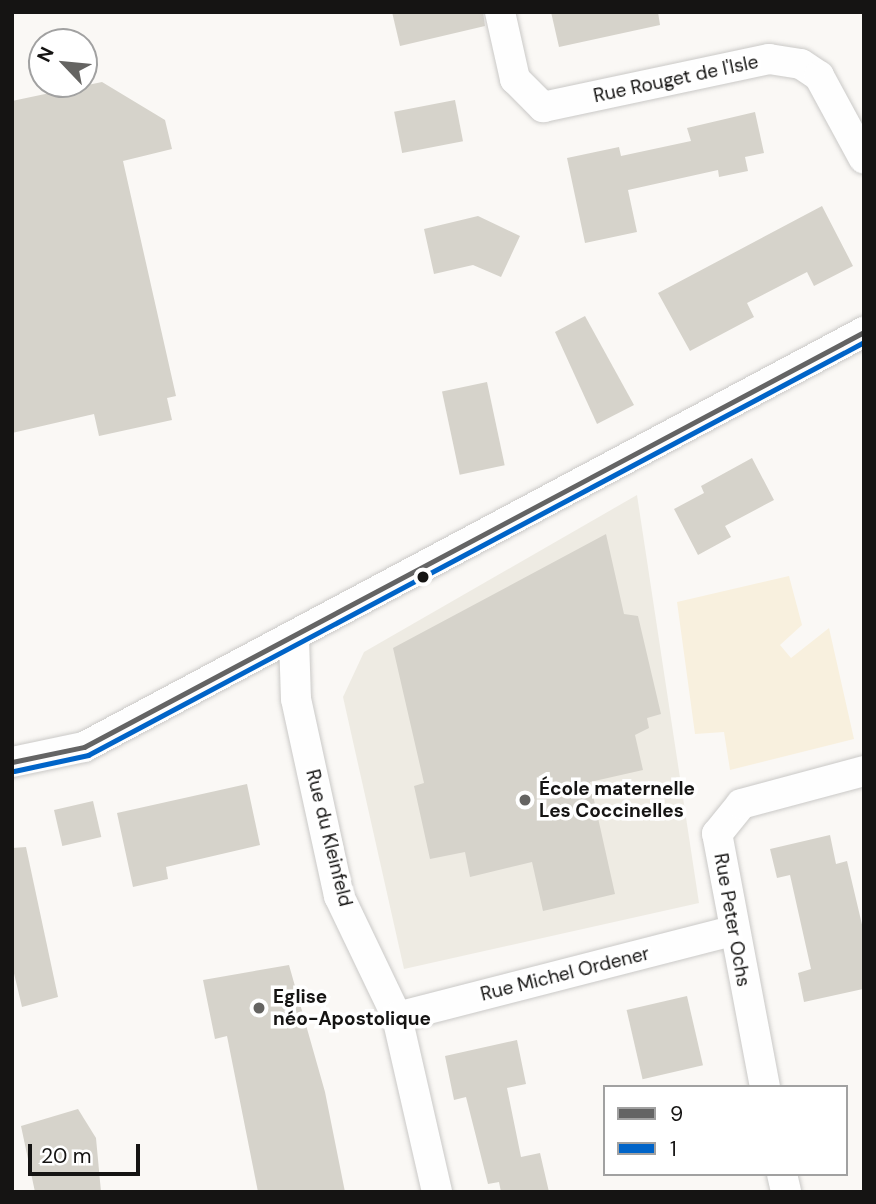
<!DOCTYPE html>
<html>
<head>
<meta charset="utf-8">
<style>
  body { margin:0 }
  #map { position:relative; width:876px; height:1204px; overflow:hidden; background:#faf8f5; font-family:"DM Sans",sans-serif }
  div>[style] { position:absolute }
  .built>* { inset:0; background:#eeebe3 }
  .green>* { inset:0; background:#f8f0de }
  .building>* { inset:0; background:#d6d3cb; transform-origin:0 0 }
  .roads { filter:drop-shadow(0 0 2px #cac9c7) drop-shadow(0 0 2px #cac9c7) }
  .street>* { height:30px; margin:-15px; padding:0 15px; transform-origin:15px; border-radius:15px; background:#fefefe }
  .bus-1>* { height:5px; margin:-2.5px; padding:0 2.5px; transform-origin:2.5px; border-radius:2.5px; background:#646464 }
  .bus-2>* { height:5px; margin:-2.5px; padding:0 2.5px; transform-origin:2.5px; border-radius:2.5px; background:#0064c8 }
  .dots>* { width:19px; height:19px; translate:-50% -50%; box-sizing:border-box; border:4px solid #fff; border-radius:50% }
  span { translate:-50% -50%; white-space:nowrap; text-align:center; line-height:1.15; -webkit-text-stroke:7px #fff; paint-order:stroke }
  .street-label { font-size:19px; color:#151413 }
  .poi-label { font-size:19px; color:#151413; font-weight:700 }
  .left { translate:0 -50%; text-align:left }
  .frame { position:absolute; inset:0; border:14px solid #151413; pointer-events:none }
  .legend { position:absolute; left:603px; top:1085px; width:245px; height:91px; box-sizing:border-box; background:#fff; border:2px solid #a1a1a1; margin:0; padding:9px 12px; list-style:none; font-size:21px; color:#151413 }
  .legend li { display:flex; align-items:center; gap:14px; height:35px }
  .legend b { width:35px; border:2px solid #a1a1a1 }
  .north { position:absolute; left:28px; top:28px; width:70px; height:70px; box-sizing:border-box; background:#fff; border:2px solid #a1a1a1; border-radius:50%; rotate:296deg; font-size:19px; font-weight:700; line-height:28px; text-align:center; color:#151413 }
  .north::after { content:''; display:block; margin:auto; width:24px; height:32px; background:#656462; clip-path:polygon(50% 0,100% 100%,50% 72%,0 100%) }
  .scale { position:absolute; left:28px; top:1144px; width:112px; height:32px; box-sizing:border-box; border:4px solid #151413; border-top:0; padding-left:9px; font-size:21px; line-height:24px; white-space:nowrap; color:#151413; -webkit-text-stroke:5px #fff; paint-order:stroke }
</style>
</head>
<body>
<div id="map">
  <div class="built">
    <div style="clip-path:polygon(637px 495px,699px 903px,404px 969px,343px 697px,364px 652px)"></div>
  </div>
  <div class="green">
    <div style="clip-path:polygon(789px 576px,802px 625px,780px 645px,791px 658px,829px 628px,854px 739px,730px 770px,724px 732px,695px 734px,677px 602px)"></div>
  </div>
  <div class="building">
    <div style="clip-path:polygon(392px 12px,483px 12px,485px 26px,400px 46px)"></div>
    <div style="clip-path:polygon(551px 12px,658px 12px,660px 25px,559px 47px)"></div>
    <div style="clip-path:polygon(102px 82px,165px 120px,172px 149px,123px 161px,176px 396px,167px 398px,172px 420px,99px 436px,94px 414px,12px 433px,12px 101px)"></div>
    <div style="left:455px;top:100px;width:42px;height:62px;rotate:79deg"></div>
    <div style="clip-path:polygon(755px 112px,764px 153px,745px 157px,748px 171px,719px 177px,718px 170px,628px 190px,637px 232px,585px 243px,567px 158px,619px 147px,621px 156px,691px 141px,687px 128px)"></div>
    <div style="clip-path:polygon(822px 206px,853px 266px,814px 286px,807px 272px,747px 303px,754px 317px,690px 351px,658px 293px)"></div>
    <div style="clip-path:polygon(478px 216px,520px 236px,501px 277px,473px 265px,434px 274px,424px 229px)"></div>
    <div style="clip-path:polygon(585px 316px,634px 405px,597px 424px,555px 332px)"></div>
    <div style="left:487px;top:382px;width:85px;height:46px;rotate:78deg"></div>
    <div style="clip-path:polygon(752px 458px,774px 500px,725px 526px,731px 537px,698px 555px,674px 509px,704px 493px,701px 486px)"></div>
    <div style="clip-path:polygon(606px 534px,624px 614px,638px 616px,661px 714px,647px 718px,649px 728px,635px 735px,643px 770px,590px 782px,615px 894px,543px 911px,532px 862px,470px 877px,465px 852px,430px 859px,414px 786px,424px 783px,393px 648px)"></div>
    <div style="clip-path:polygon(247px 784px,260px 845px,166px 867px,168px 879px,133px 887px,117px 813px)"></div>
    <div style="left:93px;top:801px;width:37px;height:40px;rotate:77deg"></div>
    <div style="clip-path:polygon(830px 835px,836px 864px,847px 861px,864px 933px,863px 989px,804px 1002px,798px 973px,811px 969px,790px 875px,777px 878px,770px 849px)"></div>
    <div style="clip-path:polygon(26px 847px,58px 997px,22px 1007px,12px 965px,12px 848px)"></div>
    <div style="clip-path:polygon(289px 965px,325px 1092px,345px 1192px,258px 1192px,227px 1036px,215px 1039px,203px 980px)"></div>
    <div style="left:687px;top:996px;width:71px;height:62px;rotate:77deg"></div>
    <div style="clip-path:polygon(517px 1040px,526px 1084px,507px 1088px,521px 1157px,540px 1153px,549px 1192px,501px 1192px,499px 1182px,488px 1184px,466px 1097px,454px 1100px,445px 1056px)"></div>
    <div style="clip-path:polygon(78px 1109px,96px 1138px,101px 1192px,35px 1192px,21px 1126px)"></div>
  </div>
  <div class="roads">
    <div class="street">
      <div style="left:500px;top:12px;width:69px;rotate:77.4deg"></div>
      <div style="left:515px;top:79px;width:40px;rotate:45deg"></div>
      <div style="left:543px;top:107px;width:231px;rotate:-12deg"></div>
      <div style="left:769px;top:59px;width:32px;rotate:9deg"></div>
      <div style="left:801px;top:64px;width:22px;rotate:34deg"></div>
      <div style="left:819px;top:76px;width:94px;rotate:61.5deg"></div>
      <div style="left:294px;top:639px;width:60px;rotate:88.1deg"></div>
      <div style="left:296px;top:699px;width:202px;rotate:77.7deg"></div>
      <div style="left:339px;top:896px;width:134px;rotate:64.4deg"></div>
      <div style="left:397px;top:1017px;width:180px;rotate:77.1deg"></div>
      <div style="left:12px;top:762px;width:74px;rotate:-11.8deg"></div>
      <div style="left:84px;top:747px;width:884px;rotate:-28.02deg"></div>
      <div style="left:397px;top:1017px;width:347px;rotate:-14.4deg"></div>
      <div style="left:765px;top:1087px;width:258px;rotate:-100.7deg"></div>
      <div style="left:717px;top:834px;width:38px;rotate:-51deg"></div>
      <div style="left:741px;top:804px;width:127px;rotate:-15deg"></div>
      <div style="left:782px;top:1174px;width:18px;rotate:77deg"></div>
    </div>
  </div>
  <div class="bus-1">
    <div style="left:12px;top:762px;width:74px;rotate:-11.8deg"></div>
    <div style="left:84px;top:747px;width:884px;rotate:-28.02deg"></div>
  </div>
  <div class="bus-2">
    <div style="left:14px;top:771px;width:76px;rotate:-12.2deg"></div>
    <div style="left:88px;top:755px;width:879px;rotate:-28.02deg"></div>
  </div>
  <div class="dots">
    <div style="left:423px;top:577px;background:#151413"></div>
    <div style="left:525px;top:800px;background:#656462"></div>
    <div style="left:259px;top:1008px;background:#656462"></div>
  </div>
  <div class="street-label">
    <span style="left:676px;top:79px;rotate:-12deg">Rue Rouget de l'Isle</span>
    <span style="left:329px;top:838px;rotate:76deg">Rue du Kleinfeld</span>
    <span style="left:732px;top:920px;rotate:80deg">Rue Peter Ochs</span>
    <span style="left:565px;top:974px;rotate:-14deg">Rue Michel Ordener</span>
  </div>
  <div class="poi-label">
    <span class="left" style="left:539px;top:800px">École maternelle<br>Les Coccinelles</span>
    <span class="left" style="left:273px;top:1008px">Eglise<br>néo-Apostolique</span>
  </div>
  <div class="frame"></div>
  <ul class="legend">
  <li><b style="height:9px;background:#646464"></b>9</li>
  <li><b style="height:9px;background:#0064c8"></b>1</li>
  </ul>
  <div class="north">N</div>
  <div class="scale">20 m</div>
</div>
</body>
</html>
